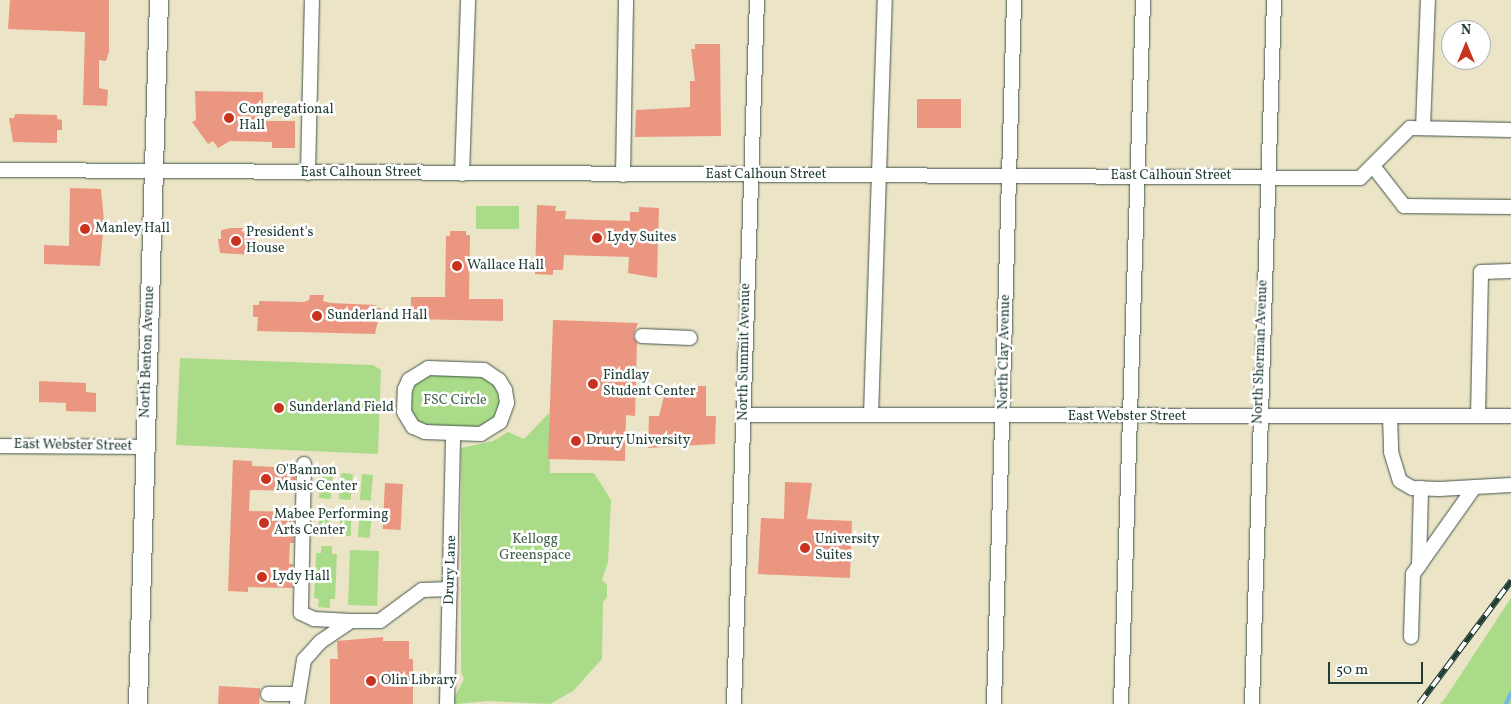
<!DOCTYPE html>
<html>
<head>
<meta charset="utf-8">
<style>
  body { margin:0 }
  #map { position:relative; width:1511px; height:704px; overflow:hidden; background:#ece4c6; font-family:Vollkorn,serif }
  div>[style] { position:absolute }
  .green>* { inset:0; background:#aadb89; transform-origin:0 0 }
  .stream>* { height:4px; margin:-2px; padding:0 2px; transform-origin:2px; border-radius:2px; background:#72b7e8 }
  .building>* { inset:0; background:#ea9680; transform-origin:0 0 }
  .roads { filter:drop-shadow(0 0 1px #3e564a) drop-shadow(0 0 1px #3e564a) }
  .minor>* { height:14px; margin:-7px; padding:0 7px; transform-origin:7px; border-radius:7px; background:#fff }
  .major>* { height:18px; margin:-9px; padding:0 9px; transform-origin:9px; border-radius:9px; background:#fff }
  .rail>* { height:5.5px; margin-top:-2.75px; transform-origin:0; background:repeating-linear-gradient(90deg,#fff 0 11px,#1f3d34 0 22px); box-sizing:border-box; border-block:1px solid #1f3d34 }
  .dots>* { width:14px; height:14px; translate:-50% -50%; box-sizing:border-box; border:2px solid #fff; border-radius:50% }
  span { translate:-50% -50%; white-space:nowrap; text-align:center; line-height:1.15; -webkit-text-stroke:5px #fff; paint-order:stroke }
  .poi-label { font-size:14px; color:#1f3d34 }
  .left { translate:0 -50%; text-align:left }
  .street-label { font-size:14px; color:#1f3d34 }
  .park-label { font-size:14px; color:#426449 }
  .north { position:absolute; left:1441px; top:20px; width:50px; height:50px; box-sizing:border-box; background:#fff; border:1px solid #a5b1ae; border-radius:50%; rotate:0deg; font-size:14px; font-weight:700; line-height:20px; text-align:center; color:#1f3d34 }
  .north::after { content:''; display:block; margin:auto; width:18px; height:22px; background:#c8321e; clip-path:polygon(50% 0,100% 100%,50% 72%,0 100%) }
  .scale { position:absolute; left:1328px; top:662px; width:95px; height:22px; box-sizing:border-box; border:2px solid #1f3d34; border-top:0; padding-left:6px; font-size:15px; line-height:18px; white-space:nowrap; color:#1f3d34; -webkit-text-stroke:4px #fff; paint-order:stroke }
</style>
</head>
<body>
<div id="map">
  <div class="green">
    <div style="left:476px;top:206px;width:43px;height:23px"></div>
    <div style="clip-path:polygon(180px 358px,373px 365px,381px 370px,378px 454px,176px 445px)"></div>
    <div style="clip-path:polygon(431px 375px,477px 376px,492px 381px,501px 402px,494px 420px,477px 427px,429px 426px,420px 422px,412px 415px,408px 404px,416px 382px)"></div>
    <div style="clip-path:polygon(549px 413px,550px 473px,594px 473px,611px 500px,608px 562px,602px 580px,607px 585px,607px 597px,603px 602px,602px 659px,573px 691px,550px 704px,488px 701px,456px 704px,453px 701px,464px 679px,461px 671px,461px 448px,493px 441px,508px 432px,524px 439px)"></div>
    <div style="left:321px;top:472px;width:12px;height:26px;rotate:5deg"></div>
    <div style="left:341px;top:473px;width:12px;height:26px;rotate:5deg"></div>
    <div style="left:362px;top:474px;width:11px;height:26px;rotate:5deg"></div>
    <div style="left:319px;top:510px;width:12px;height:25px"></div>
    <div style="left:340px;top:511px;width:11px;height:25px"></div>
    <div style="left:360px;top:511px;width:12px;height:26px;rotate:5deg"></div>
    <div style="clip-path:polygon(321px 546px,332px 546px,332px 554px,337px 554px,335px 599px,330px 599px,330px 608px,318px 607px,319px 599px,314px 598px,316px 553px,321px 553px)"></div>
    <div style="left:350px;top:550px;width:29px;height:55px;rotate:2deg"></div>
    <div style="clip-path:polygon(1511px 598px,1511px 704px,1440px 704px,1446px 697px)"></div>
  </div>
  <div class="stream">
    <div style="left:1506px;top:704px;width:12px;rotate:-66deg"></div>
  </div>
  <div class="building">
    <div style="clip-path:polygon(10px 0,109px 0,109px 52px,106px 61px,99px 60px,99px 88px,108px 90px,107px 106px,83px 105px,85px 32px,8px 29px)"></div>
    <div style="clip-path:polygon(695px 44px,720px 44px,721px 136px,635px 137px,636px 110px,690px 107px,690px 81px,695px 81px,691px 49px,695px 49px)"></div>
    <div style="clip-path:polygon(195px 91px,263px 92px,263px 121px,295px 121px,295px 148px,272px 148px,272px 142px,230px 141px,218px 148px,213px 141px,208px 144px,192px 122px,196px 120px)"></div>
    <div style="left:961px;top:99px;width:29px;height:44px;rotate:90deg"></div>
    <div style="clip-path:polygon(15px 114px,57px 115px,57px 119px,62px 120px,62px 130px,57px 130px,57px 143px,13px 142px,9px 118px,14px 118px)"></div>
    <div style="clip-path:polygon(70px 188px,101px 189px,104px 221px,100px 266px,44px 264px,44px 245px,69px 246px)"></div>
    <div style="clip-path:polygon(537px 205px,556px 206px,555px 211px,566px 211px,565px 219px,630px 221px,630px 212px,639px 212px,639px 207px,659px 208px,657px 278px,628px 273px,629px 257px,564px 255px,563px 270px,553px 270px,553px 275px,535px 274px)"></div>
    <div style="clip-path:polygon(231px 228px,244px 228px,243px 233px,255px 234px,255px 255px,220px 253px,218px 239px,221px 239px,221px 230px)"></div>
    <div style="clip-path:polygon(450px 231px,466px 231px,466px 235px,470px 235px,469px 299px,503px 299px,503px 321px,411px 319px,411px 297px,445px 297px,446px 236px,450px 236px)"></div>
    <div style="clip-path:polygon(310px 295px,324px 295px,323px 301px,331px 303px,376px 305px,375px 308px,381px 308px,375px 334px,257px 331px,258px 317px,253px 317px,253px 305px,259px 305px,259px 301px,304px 302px,309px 300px)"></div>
    <div style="clip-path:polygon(553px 320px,638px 323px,633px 336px,637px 343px,635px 416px,626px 415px,625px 461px,548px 459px)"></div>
    <div style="clip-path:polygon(39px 381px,86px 383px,86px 392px,96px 393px,96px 412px,66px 411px,66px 403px,39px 402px)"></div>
    <div style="clip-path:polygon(679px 386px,706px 386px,706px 416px,716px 416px,715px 444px,648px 448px,649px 416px,659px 416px,664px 396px,679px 397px)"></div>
    <div style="clip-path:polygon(233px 460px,252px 461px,252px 466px,295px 468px,295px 491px,250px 490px,249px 511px,294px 512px,294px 543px,290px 543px,289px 564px,293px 564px,293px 588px,248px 587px,248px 592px,228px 591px)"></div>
    <div style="clip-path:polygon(785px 482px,812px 483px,807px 519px,852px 521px,850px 578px,758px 574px,761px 518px,784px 519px)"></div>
    <div style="left:385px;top:483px;width:18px;height:46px;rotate:3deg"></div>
    <div style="clip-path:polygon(383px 637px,383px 641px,409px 641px,409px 659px,413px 659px,413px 704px,330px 704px,330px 659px,338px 659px,337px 641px)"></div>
    <div style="left:219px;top:686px;width:41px;height:18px;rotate:3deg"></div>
  </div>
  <div class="roads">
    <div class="minor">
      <div style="left:1423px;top:128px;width:128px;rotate:-87.8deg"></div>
      <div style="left:1373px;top:166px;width:51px;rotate:52.2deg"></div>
      <div style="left:1404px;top:206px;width:107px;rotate:0.5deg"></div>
      <div style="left:0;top:170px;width:1360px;rotate:0.34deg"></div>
      <div style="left:1360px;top:178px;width:71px;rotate:-45deg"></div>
      <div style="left:1410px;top:128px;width:101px;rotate:1.1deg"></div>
      <div style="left:308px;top:173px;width:173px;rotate:-88.7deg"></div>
      <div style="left:462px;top:174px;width:174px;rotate:-88deg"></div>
      <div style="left:623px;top:175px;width:175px;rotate:-89deg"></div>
      <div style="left:642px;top:336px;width:48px;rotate:2.4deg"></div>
      <div style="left:428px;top:368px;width:56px;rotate:2deg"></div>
      <div style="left:484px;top:370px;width:18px;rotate:34deg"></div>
      <div style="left:499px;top:380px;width:12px;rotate:59deg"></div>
      <div style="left:505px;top:390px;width:13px;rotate:81deg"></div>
      <div style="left:507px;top:403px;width:20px;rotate:110deg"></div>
      <div style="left:500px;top:422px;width:22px;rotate:148deg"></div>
      <div style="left:481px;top:434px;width:56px;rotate:-178deg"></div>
      <div style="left:425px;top:432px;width:13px;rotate:-157deg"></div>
      <div style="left:413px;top:427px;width:17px;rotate:-121deg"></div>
      <div style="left:404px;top:412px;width:23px;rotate:-88deg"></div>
      <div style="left:405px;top:389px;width:10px;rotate:-66deg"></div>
      <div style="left:409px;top:380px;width:22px;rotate:-32deg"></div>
      <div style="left:743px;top:415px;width:768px;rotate:0.07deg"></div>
      <div style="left:871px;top:415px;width:415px;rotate:-88.1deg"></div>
      <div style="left:1478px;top:416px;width:144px;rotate:-88.8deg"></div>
      <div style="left:1481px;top:272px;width:30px;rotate:-2deg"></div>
      <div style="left:1390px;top:417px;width:35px;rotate:88deg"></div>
      <div style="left:1391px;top:452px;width:30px;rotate:73deg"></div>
      <div style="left:1400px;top:481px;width:14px;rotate:30deg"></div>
      <div style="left:1412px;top:488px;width:27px;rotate:2deg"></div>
      <div style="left:1439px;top:489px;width:72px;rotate:-3.2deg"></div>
      <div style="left:0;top:446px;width:145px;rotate:0.4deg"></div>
      <div style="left:304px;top:464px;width:149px;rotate:91.2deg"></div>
      <div style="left:301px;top:613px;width:14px;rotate:25deg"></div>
      <div style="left:314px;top:619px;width:37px;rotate:3deg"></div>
      <div style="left:1419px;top:566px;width:78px;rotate:-88.5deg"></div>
      <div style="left:1411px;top:637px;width:63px;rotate:-88.2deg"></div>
      <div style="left:1413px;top:574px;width:105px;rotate:-54.7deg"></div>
      <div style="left:268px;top:694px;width:30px"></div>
      <div style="left:297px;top:704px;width:45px;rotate:-81deg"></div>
      <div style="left:304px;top:660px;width:24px;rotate:-48deg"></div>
      <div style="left:320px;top:642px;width:37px;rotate:-34deg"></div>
      <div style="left:351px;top:621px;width:29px"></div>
      <div style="left:380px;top:621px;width:52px;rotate:-36.4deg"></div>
      <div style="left:422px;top:590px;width:28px;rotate:-2deg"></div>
      <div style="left:447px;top:704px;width:268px;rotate:-88.7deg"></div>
      <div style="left:734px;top:704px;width:704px;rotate:-88.13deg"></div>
      <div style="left:994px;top:704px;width:704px;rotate:-88.37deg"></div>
      <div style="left:1121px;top:704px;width:704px;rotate:-88.21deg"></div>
      <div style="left:1252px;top:704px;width:704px;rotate:-88.21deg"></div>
    </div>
    <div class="major">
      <div style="left:138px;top:704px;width:704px;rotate:-88.29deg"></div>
    </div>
  </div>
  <div class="rail">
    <div style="left:1419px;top:704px;width:154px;rotate:-53.2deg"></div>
  </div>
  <div class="dots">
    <div style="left:229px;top:118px;background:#c8321e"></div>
    <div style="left:85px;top:229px;background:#c8321e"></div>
    <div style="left:597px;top:238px;background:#c8321e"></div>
    <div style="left:236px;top:241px;background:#c8321e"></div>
    <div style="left:457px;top:266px;background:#c8321e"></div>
    <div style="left:317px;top:316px;background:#c8321e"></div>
    <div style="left:593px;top:384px;background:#c8321e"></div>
    <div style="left:279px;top:408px;background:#c8321e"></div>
    <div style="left:576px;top:441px;background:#c8321e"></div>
    <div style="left:266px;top:479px;background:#c8321e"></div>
    <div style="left:264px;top:523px;background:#c8321e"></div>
    <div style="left:805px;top:548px;background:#c8321e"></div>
    <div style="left:262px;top:577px;background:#c8321e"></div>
    <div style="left:371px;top:681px;background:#c8321e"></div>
  </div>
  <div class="poi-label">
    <span class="left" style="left:239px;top:118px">Congregational<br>Hall</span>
    <span class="left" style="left:95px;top:229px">Manley Hall</span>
    <span class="left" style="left:246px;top:241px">President's<br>House</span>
    <span class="left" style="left:607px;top:238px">Lydy Suites</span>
    <span class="left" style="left:467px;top:266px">Wallace Hall</span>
    <span class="left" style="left:327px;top:316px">Sunderland Hall</span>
    <span class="left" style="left:603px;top:384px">Findlay<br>Student Center</span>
    <span class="left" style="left:289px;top:408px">Sunderland Field</span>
    <span class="left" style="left:586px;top:441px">Drury University</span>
    <span class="left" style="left:276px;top:479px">O'Bannon<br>Music Center</span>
    <span class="left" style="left:274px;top:523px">Mabee Performing<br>Arts Center</span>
    <span class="left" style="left:815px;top:548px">University<br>Suites</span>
    <span class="left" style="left:272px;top:577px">Lydy Hall</span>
    <span class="left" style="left:381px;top:681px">Olin Library</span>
  </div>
  <div class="street-label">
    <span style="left:361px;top:173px">East Calhoun Street</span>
    <span style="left:766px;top:175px">East Calhoun Street</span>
    <span style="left:1171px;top:176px">East Calhoun Street</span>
    <span style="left:148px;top:352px;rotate:-88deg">North Benton Avenue</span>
    <span style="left:745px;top:352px;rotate:-89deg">North Summit Avenue</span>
    <span style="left:1005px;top:352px;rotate:-89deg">North Clay Avenue</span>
    <span style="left:1261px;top:352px;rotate:-88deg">North Sherman Avenue</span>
    <span style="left:1127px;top:417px">East Webster Street</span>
    <span style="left:73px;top:446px;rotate:1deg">East Webster Street</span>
    <span style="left:451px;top:570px;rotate:-88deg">Drury Lane</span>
  </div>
  <div class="park-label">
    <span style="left:455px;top:401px">FSC Circle</span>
    <span style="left:535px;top:548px">Kellogg<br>Greenspace</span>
  </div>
  <div class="north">N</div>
  <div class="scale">50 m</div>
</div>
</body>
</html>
